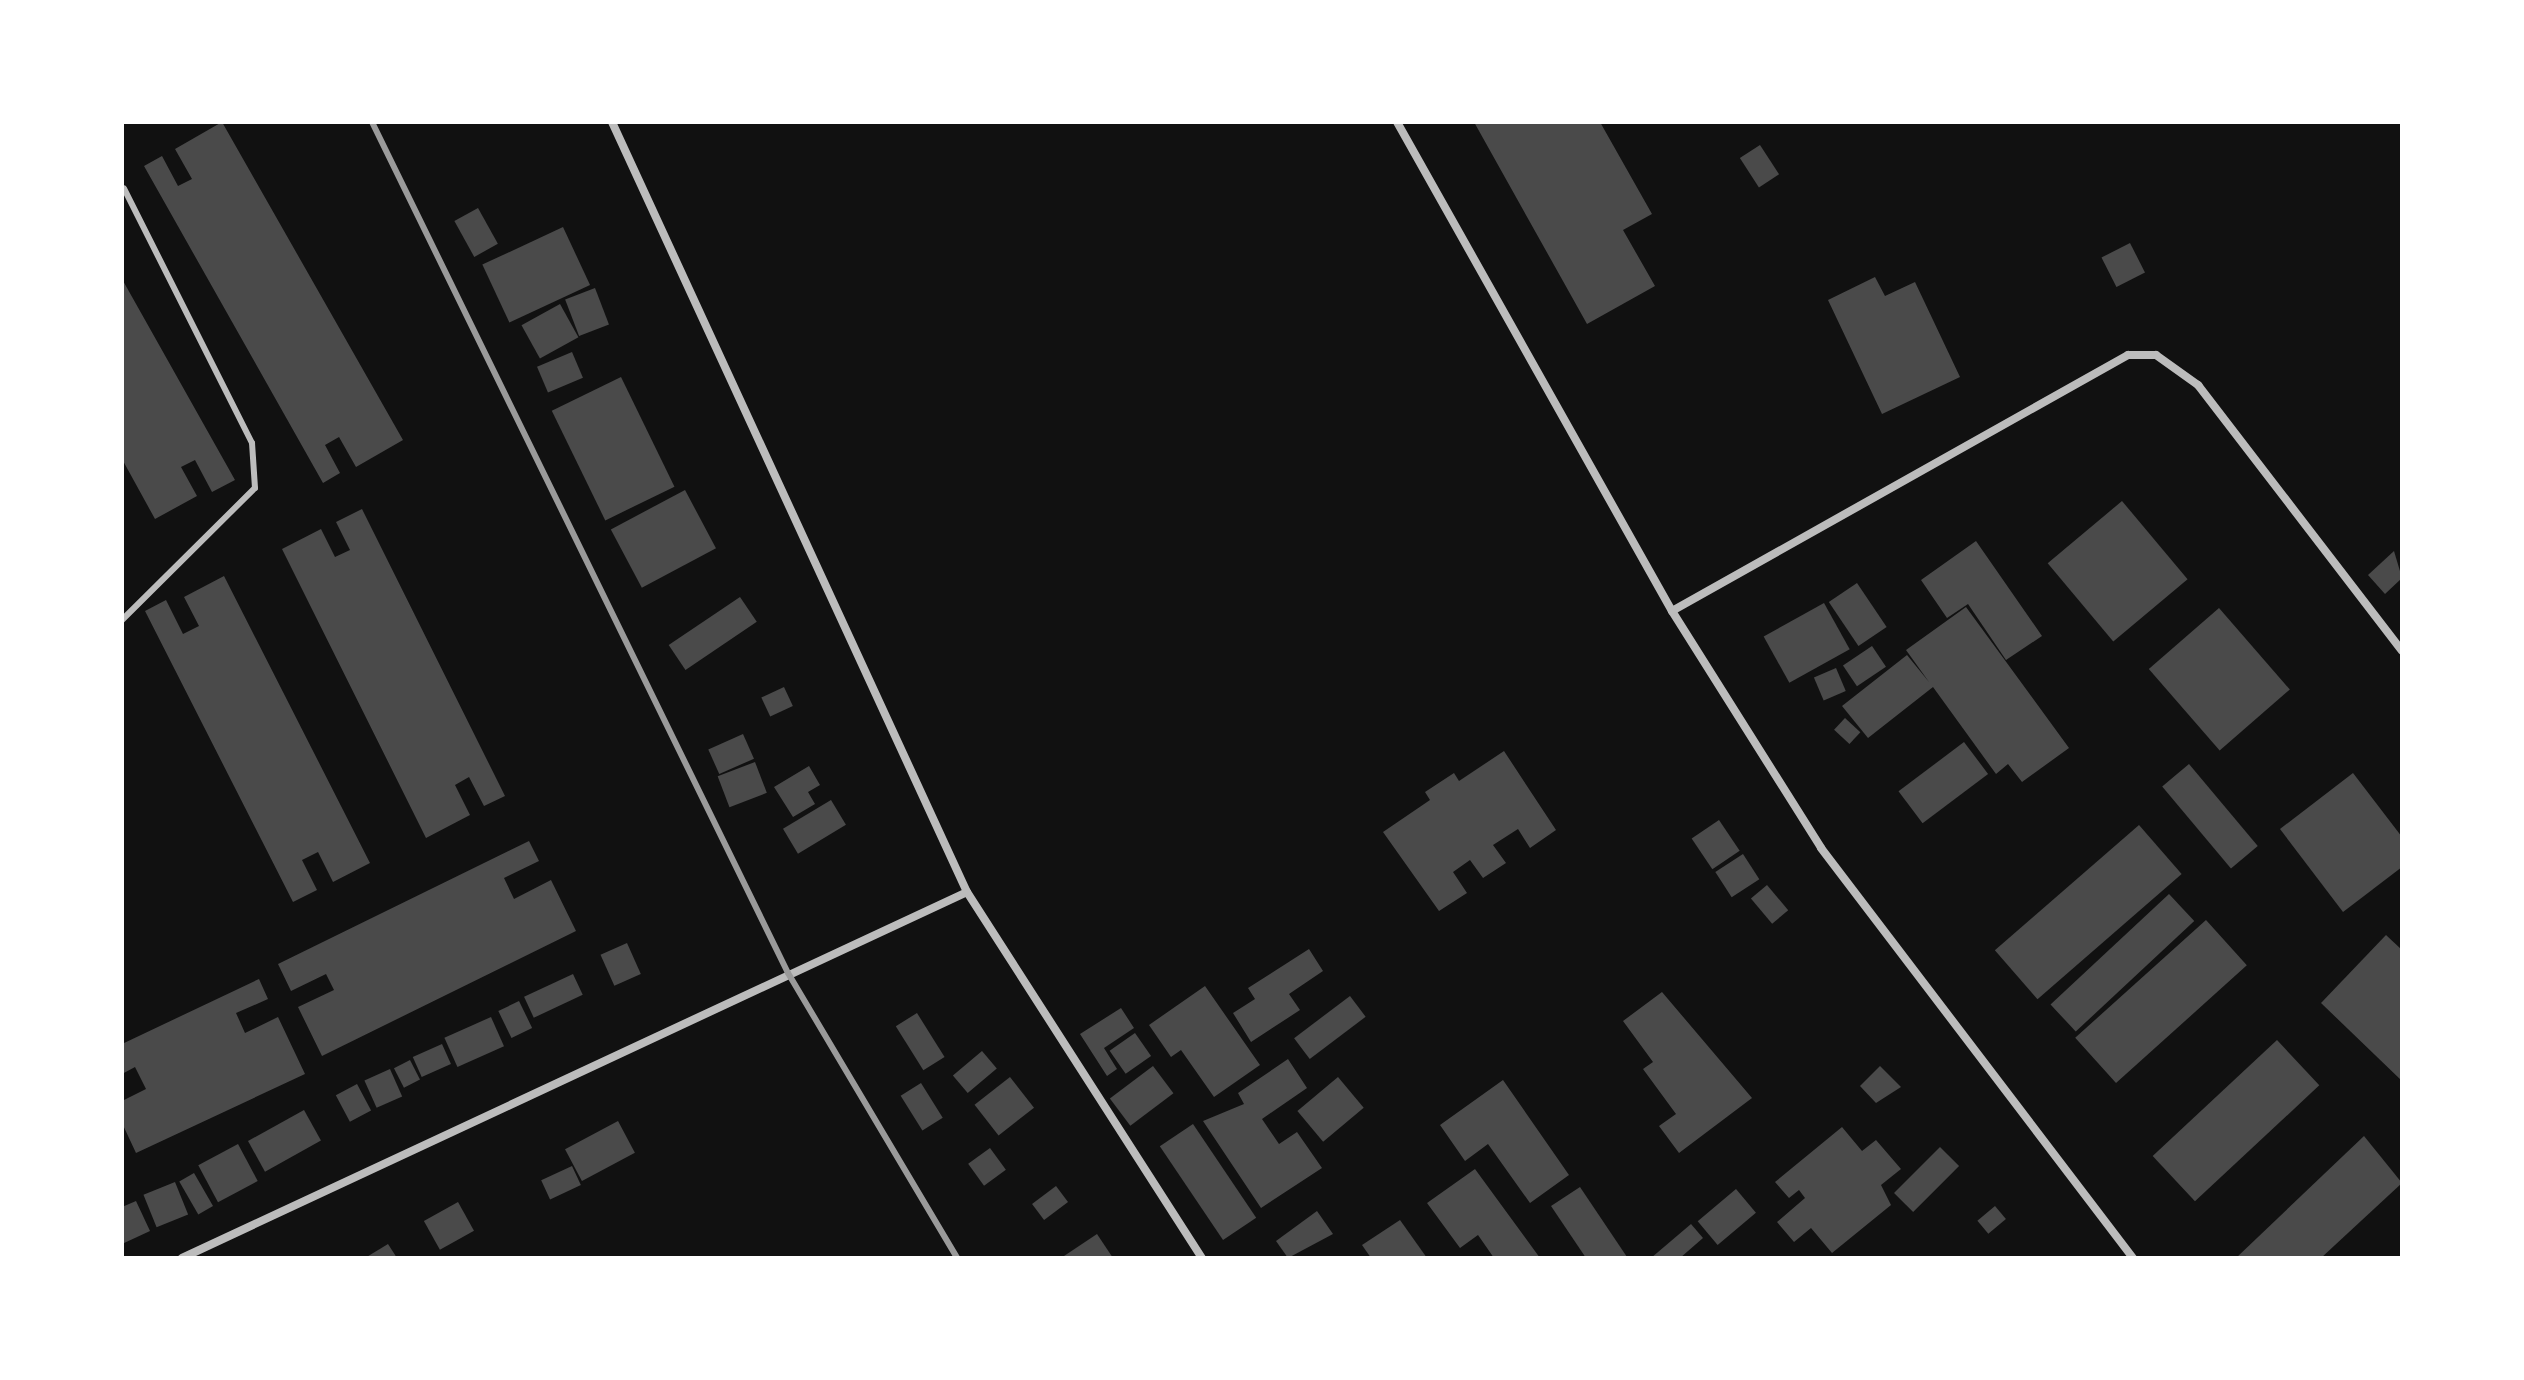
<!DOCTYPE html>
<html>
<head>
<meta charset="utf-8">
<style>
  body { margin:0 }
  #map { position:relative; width:2524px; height:1380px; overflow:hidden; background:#111; font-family:Signika,sans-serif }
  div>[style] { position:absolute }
  .building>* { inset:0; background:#4a4a4a; transform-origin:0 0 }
  .service>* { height:6px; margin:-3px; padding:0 3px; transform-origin:3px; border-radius:3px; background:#bcbcbc }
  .minor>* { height:8px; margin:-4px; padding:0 4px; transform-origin:4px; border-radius:4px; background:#bcbcbc }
  .rail>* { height:6px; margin:-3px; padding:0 3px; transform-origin:3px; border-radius:3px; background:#9a9a9a }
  span { translate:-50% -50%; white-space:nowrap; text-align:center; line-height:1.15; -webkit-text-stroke:8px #fff; paint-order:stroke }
  .frame { position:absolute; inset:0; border:124px solid #fff; pointer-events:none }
</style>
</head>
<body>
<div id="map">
  <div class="building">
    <div style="clip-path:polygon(222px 122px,403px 440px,356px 467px,339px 437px,325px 445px,340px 473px,323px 483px,144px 166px,162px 156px,178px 186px,192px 179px,175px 149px)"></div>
    <div style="clip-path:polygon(1474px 122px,1600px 122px,1652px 214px,1623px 230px,1655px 286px,1587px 324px)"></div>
    <div style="left:1760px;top:145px;width:35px;height:24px;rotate:57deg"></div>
    <div style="left:478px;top:208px;width:41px;height:27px;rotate:61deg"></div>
    <div style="left:563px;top:227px;width:64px;height:89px;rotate:65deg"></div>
    <div style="left:2130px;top:243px;width:33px;height:32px;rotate:63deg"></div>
    <div style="clip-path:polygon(1875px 277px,1885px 296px,1915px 282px,1960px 377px,1882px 414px,1828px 300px)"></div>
    <div style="clip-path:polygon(122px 279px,235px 480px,212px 492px,195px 460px,181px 467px,197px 496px,155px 519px,122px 459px)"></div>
    <div style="left:595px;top:288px;width:39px;height:32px;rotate:69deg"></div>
    <div style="left:560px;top:304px;width:38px;height:44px;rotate:61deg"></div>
    <div style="left:572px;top:352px;width:28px;height:38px;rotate:67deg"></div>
    <div style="left:621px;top:377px;width:122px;height:77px;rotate:64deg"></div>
    <div style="left:685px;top:490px;width:66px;height:84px;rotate:62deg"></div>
    <div style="left:2122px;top:501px;width:102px;height:97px;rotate:50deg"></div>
    <div style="clip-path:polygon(362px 509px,505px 796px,484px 806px,469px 777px,455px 785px,470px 815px,426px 838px,282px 549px,321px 529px,335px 557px,350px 550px,336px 522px)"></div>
    <div style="clip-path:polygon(1976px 541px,2042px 636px,2006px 660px,1968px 604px,1947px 618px,1921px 580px)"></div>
    <div style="clip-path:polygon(2394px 551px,2402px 578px,2385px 594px,2368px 575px)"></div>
    <div style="clip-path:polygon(224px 576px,370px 863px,333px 882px,318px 852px,302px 860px,317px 890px,293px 902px,145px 611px,166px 600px,183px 634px,199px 626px,184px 597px)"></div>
    <div style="left:1857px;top:583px;width:53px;height:34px;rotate:56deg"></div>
    <div style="left:740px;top:597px;width:30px;height:86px;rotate:56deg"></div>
    <div style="left:1824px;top:603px;width:53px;height:69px;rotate:61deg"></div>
    <div style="clip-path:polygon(1966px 607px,2069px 748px,2022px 782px,2008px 764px,1996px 774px,1933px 687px,1868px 738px,1842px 706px,1907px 655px,1929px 682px,1906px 650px)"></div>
    <div style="left:2219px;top:608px;width:108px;height:93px;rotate:49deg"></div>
    <div style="left:1872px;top:646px;width:25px;height:35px;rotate:56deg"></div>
    <div style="left:1836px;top:668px;width:25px;height:24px;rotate:67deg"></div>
    <div style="left:784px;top:687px;width:21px;height:25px;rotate:65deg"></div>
    <div style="left:1845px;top:718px;width:21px;height:16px;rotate:43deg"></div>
    <div style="left:743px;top:734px;width:27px;height:38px;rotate:66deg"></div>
    <div style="left:1964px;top:742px;width:40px;height:82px;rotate:53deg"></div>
    <div style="clip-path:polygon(1504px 751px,1556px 830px,1530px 848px,1518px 829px,1493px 845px,1506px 863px,1483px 878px,1470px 860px,1453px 872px,1467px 893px,1439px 911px,1383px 832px,1430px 800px,1425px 792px,1454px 773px,1459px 781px)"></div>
    <div style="left:755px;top:762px;width:33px;height:40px;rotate:69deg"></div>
    <div style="left:2189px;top:764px;width:107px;height:35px;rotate:50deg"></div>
    <div style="clip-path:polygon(809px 766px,820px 785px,808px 792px,815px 804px,793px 817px,774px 787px)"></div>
    <div style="clip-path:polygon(2353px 773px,2402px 837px,2402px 867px,2343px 912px,2280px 829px)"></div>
    <div style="left:831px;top:800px;width:29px;height:56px;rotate:59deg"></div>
    <div style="left:1719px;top:820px;width:37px;height:33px;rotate:56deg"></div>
    <div style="left:2139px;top:825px;width:65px;height:191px;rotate:49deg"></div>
    <div style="clip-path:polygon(529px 841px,539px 861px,504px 878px,514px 899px,551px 880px,576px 931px,322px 1056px,298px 1007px,334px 990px,326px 974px,291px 991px,278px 964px)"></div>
    <div style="left:1743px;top:854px;width:30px;height:33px;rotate:57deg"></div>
    <div style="left:1767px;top:885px;width:33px;height:21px;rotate:50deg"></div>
    <div style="left:2169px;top:894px;width:37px;height:162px;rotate:47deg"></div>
    <div style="left:2206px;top:920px;width:61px;height:176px;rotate:48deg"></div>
    <div style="clip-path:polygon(2386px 935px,2402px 950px,2402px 1081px,2321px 1003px)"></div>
    <div style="left:627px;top:943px;width:34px;height:29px;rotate:66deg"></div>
    <div style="clip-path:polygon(1309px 949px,1323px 971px,1289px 994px,1300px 1010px,1251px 1042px,1233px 1013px,1255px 999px,1248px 988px)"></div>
    <div style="left:573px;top:974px;width:23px;height:54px;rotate:65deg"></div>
    <div style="clip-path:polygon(259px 979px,268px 999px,236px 1013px,245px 1033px,278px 1017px,305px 1074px,136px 1153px,122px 1123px,122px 1101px,146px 1089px,135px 1067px,122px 1074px,122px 1044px)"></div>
    <div style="clip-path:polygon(1205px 986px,1260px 1065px,1214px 1097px,1181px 1050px,1171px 1057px,1149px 1025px)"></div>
    <div style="clip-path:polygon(1662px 992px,1752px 1098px,1679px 1153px,1659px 1126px,1676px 1114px,1643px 1069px,1653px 1062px,1623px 1021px)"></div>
    <div style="left:1350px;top:996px;width:26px;height:70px;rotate:53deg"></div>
    <div style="left:519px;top:1001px;width:30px;height:23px;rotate:64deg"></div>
    <div style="clip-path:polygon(1121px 1008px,1134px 1028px,1104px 1048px,1117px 1069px,1107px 1076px,1080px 1034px)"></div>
    <div style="left:917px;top:1013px;width:52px;height:25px;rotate:58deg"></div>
    <div style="left:491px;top:1017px;width:32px;height:51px;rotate:66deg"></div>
    <div style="left:1135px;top:1033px;width:28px;height:31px;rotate:55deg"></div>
    <div style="left:2277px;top:1040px;width:62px;height:170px;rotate:47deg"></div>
    <div style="left:442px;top:1044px;width:22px;height:32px;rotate:66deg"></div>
    <div style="left:982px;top:1051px;width:23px;height:38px;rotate:50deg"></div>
    <div style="clip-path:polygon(1288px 1059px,1307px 1088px,1262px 1119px,1279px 1144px,1297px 1132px,1322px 1168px,1261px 1208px,1203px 1121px,1244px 1104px,1238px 1093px)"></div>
    <div style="left:410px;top:1060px;width:22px;height:18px;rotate:63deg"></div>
    <div style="left:1153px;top:1066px;width:34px;height:54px;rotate:53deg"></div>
    <div style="clip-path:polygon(1880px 1066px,1901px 1087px,1876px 1103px,1860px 1086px)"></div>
    <div style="left:390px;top:1069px;width:30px;height:28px;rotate:66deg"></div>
    <div style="left:1010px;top:1077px;width:39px;height:45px;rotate:52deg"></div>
    <div style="left:1338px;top:1077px;width:40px;height:53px;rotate:50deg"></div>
    <div style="clip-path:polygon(1503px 1080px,1569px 1175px,1530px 1203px,1488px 1144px,1465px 1161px,1440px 1125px)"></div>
    <div style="left:921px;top:1083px;width:41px;height:24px;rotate:58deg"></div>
    <div style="left:357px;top:1084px;width:30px;height:24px;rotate:62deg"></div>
    <div style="left:304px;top:1110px;width:35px;height:64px;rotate:61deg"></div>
    <div style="left:618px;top:1121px;width:36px;height:60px;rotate:62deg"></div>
    <div style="left:1193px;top:1124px;width:113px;height:40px;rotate:56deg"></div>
    <div style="clip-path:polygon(1842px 1127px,1862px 1151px,1876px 1140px,1901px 1169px,1881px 1185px,1891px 1205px,1832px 1253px,1811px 1228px,1794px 1242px,1777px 1222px,1805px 1198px,1799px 1190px,1789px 1198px,1775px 1182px)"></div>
    <div style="clip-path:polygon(2364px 1136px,2402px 1183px,2321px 1258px,2236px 1258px)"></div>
    <div style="left:238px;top:1144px;width:42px;height:45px;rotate:62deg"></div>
    <div style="left:1940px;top:1147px;width:27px;height:65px;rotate:45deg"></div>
    <div style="left:990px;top:1148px;width:27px;height:27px;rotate:54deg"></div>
    <div style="left:572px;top:1166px;width:21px;height:34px;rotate:65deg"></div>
    <div style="clip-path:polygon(1475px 1169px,1540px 1258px,1494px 1258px,1478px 1235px,1460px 1248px,1427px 1203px)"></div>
    <div style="left:194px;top:1173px;width:38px;height:17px;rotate:60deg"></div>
    <div style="left:175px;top:1182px;width:35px;height:34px;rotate:68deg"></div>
    <div style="left:1056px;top:1186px;width:20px;height:30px;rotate:53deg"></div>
    <div style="clip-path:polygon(1580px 1187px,1627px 1257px,1625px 1258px,1586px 1258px,1551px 1206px)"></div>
    <div style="left:1736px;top:1189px;width:31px;height:50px;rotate:50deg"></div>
    <div style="clip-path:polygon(136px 1201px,150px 1231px,122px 1244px,122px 1207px)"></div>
    <div style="left:458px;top:1202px;width:33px;height:39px;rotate:61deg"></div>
    <div style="left:1995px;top:1206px;width:17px;height:23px;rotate:50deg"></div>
    <div style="clip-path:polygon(1317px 1211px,1333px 1234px,1288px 1258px,1276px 1241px)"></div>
    <div style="clip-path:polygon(1400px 1220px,1427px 1258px,1371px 1258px,1362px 1245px)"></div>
    <div style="clip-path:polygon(1691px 1224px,1703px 1238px,1680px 1258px,1651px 1258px)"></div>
    <div style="clip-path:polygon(1097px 1234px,1113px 1258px,1061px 1258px)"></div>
    <div style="clip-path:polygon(388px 1244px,397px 1258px,365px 1258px)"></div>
  </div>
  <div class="service">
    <div style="left:122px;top:620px;width:187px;rotate:-44.8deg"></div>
    <div style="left:255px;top:488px;width:45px;rotate:-93.8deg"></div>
    <div style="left:252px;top:443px;width:285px;rotate:-116.7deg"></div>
  </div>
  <div class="minor">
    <div style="left:612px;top:122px;width:848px;rotate:65.25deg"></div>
    <div style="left:967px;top:892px;width:435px;rotate:57.3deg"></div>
    <div style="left:1397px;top:122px;width:561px;rotate:60.65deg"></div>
    <div style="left:1672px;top:611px;width:280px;rotate:57.8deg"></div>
    <div style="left:1821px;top:848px;width:515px;rotate:52.73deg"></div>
    <div style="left:1672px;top:611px;width:523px;rotate:-29.31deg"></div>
    <div style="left:2128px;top:355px;width:28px"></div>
    <div style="left:2156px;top:355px;width:52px;rotate:35.5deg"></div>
    <div style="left:2198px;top:385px;width:335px;rotate:52.5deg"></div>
    <div style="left:182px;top:1258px;width:866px;rotate:-25deg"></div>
  </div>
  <div class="rail">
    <div style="left:372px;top:122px;width:947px;rotate:63.95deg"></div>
    <div style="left:788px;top:973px;width:331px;rotate:59.3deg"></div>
  </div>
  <div class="frame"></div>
</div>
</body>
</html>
